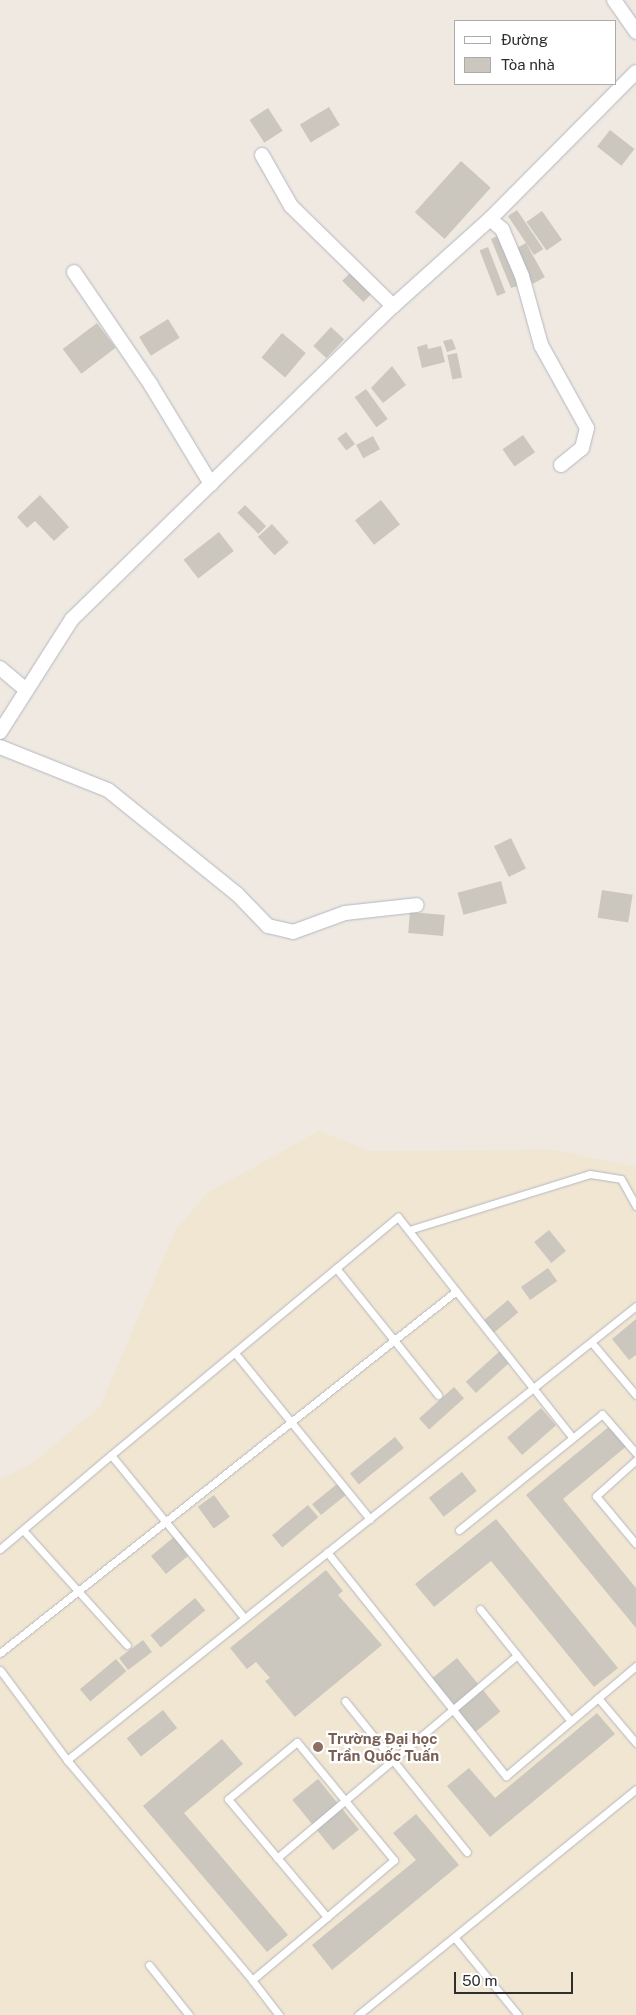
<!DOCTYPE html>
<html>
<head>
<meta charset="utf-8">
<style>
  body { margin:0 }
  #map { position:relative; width:636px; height:2015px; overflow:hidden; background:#efe9e1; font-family:"Public Sans",sans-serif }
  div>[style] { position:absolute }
  .education>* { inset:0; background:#f0e6d1 }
  .building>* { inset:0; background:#cbc7bf; transform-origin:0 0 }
  .roads { filter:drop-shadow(0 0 1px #b4b7c1) drop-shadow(0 0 1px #b4b7c1) }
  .service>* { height:7px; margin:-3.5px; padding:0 3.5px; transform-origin:3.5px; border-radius:3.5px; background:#fff }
  .minor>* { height:14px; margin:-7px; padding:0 7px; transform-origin:7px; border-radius:7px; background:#fff }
  .dots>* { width:14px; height:14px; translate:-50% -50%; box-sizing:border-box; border:2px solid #fff; border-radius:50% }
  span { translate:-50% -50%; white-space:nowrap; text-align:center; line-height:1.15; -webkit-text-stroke:4.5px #fff; paint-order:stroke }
  .education-label { font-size:15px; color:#785e54; font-weight:700 }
  .left { translate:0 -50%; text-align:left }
  .legend { position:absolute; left:454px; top:20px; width:162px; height:65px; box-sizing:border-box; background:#fff; border:1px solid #ababab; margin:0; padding:6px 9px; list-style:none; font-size:15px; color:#2e2e2e }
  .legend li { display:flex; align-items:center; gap:10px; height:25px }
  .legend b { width:25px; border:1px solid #ababab }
  .scale { position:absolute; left:454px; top:1972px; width:119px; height:22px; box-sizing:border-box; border:2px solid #2e2e2e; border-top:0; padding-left:6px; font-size:15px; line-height:18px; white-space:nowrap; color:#2e2e2e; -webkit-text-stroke:4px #fff; paint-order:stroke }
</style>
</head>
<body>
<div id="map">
  <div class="education">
    <div style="clip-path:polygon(319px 1131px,370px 1151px,554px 1150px,636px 1167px,636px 2015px,0 2015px,0 1479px,31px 1464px,100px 1407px,175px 1231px,207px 1193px)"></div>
  </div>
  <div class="building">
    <div style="left:329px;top:107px;width:21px;height:34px;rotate:59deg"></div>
    <div style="left:268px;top:108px;width:27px;height:22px;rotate:57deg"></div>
    <div style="left:610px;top:130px;width:31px;height:21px;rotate:38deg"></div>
    <div style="left:461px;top:161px;width:40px;height:69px;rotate:42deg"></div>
    <div style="left:517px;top:210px;width:47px;height:11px;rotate:56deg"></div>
    <div style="left:542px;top:211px;width:35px;height:19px;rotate:55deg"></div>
    <div style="clip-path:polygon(502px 234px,521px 285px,511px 288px,491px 239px)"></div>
    <div style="left:526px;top:243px;width:39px;height:14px;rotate:61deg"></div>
    <div style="left:488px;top:247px;width:49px;height:9px;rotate:69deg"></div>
    <div style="left:350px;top:273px;width:30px;height:11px;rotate:45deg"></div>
    <div style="left:168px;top:319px;width:22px;height:34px;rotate:58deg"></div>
    <div style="left:97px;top:323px;width:31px;height:43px;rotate:53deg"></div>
    <div style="left:331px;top:327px;width:18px;height:26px;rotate:43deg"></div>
    <div style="left:282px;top:333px;width:31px;height:32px;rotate:40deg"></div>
    <div style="clip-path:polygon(452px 339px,456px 349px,447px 352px,443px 341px)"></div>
    <div style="clip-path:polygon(427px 344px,428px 349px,441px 346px,445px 362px,422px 368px,417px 347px)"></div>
    <div style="left:457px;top:353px;width:25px;height:10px;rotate:78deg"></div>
    <div style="clip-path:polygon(392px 366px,406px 385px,383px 403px,371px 388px)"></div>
    <div style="left:366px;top:389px;width:37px;height:14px;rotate:54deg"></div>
    <div style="left:346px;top:432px;width:15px;height:11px;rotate:53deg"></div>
    <div style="left:523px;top:435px;width:21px;height:25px;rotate:55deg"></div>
    <div style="left:373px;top:436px;width:15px;height:19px;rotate:62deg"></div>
    <div style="clip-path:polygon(40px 495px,69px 527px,54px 541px,35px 521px,27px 528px,17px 517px)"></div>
    <div style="left:381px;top:500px;width:31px;height:33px;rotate:52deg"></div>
    <div style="left:245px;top:505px;width:30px;height:11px;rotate:45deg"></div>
    <div style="left:272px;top:524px;width:25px;height:19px;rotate:48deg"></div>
    <div style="left:219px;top:532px;width:24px;height:45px;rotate:52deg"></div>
    <div style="left:511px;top:838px;width:34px;height:19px;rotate:64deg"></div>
    <div style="left:501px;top:881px;width:23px;height:45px;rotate:75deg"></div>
    <div style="left:602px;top:890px;width:31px;height:28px;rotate:9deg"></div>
    <div style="left:410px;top:912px;width:35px;height:21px;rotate:5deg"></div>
    <div style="left:549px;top:1230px;width:27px;height:19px;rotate:51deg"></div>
    <div style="left:548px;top:1268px;width:16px;height:33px;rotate:55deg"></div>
    <div style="left:508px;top:1300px;width:16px;height:33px;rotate:50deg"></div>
    <div style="clip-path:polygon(636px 1319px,636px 1355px,629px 1360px,612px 1339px)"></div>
    <div style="left:500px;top:1351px;width:15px;height:46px;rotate:48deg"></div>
    <div style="left:454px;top:1387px;width:15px;height:47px;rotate:48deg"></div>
    <div style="left:541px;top:1408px;width:23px;height:45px;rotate:49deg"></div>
    <div style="clip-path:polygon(611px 1425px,628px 1445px,563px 1499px,636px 1588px,636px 1628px,526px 1495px)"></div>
    <div style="left:395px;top:1437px;width:14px;height:58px;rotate:51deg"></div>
    <div style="left:462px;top:1472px;width:24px;height:42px;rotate:52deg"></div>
    <div style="left:337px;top:1484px;width:14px;height:32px;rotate:51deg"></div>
    <div style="left:214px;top:1495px;width:27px;height:20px;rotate:54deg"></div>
    <div style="left:308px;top:1505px;width:16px;height:47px;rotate:50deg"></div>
    <div style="clip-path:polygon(496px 1519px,618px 1668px,594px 1687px,491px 1561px,434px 1607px,415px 1584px)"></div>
    <div style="clip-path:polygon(180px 1532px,190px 1545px,183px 1550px,188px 1556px,166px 1574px,151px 1556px)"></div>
    <div style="clip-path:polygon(326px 1570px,343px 1591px,338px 1595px,382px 1645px,295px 1717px,265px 1681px,270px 1678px,256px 1662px,247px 1669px,230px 1648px)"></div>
    <div style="left:195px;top:1598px;width:16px;height:58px;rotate:50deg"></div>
    <div style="left:143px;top:1640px;width:15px;height:30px;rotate:53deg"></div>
    <div style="left:457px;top:1658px;width:69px;height:34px;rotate:51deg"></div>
    <div style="left:116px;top:1659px;width:16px;height:47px;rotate:50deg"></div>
    <div style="left:163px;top:1710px;width:23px;height:46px;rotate:52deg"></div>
    <div style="clip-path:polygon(597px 1713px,615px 1734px,490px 1837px,447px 1786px,469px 1768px,495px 1798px)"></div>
    <div style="clip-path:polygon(222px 1739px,243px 1764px,184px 1813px,288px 1935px,267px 1952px,143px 1806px)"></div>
    <div style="left:318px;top:1779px;width:65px;height:33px;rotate:51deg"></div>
    <div style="clip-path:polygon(416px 1814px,459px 1865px,332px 1970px,312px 1945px,416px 1860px,393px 1833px)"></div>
  </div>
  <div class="roads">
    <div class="service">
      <div style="left:409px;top:1230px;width:189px;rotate:-17.2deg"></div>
      <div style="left:590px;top:1174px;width:31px;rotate:9deg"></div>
      <div style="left:621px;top:1179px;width:31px;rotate:61deg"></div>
      <div style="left:336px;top:1268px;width:163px;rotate:51.2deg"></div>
      <div style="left:592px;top:1343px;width:68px;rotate:49.8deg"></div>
      <div style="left:235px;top:1353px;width:214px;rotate:50.9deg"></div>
      <div style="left:111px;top:1455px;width:373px;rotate:-39.7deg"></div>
      <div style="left:398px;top:1217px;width:94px;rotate:51.9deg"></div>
      <div style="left:636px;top:1460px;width:54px;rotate:138deg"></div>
      <div style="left:596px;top:1496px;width:62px;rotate:50.2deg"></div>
      <div style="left:23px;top:1530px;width:155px;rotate:47.9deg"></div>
      <div style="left:459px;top:1530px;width:184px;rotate:-39deg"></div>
      <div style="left:602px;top:1414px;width:52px;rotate:48.9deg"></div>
      <div style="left:0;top:1549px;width:145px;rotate:-40.3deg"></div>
      <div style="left:111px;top:1455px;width:208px;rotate:50.7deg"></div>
      <div style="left:327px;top:1552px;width:287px;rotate:51.4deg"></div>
      <div style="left:506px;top:1776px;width:121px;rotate:-40.3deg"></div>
      <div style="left:598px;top:1698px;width:59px;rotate:49.8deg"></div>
      <div style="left:480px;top:1609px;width:59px;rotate:51.2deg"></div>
      <div style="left:0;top:1653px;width:582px;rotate:-38.44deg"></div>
      <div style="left:456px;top:1291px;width:186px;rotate:51.5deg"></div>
      <div style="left:0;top:1670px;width:112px;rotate:53.3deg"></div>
      <div style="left:67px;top:1760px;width:728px;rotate:-38.59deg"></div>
      <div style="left:598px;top:1698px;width:50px;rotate:-40.1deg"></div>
      <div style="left:345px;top:1701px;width:194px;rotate:51.1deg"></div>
      <div style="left:297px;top:1742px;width:153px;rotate:50.6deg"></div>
      <div style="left:394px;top:1860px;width:88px;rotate:139.6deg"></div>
      <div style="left:327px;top:1917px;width:154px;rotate:-130deg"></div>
      <div style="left:228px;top:1799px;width:89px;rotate:-39.6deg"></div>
      <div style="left:67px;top:1760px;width:287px;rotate:49.9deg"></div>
      <div style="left:277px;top:1858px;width:314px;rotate:-40.2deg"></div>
      <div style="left:517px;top:1655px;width:84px;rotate:50.8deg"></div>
      <div style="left:455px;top:1938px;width:99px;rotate:50.7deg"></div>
      <div style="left:149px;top:1965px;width:64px;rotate:51.3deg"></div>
      <div style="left:279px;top:2015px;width:44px;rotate:-127.6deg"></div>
      <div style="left:252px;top:1980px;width:98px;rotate:-40deg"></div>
      <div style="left:358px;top:2015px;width:358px;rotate:-39.1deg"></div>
    </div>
    <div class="minor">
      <div style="left:614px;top:0;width:39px;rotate:55deg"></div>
      <div style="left:262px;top:155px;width:59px;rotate:60.4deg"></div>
      <div style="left:291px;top:206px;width:143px;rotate:44.4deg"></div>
      <div style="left:490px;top:219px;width:16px;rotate:40deg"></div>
      <div style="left:502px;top:229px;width:51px;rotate:66.9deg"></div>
      <div style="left:522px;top:276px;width:72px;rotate:74.6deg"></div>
      <div style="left:541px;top:345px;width:95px;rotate:61deg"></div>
      <div style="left:587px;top:428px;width:21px;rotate:104deg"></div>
      <div style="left:582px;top:448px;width:27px;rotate:141deg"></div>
      <div style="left:74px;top:272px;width:137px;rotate:55.7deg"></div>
      <div style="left:151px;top:385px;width:116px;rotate:58.8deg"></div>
      <div style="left:0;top:668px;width:34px;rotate:40deg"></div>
      <div style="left:0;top:732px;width:134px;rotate:-57.5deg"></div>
      <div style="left:72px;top:619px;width:448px;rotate:-44.3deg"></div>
      <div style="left:393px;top:306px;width:130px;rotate:-41.9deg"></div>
      <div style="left:490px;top:219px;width:207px;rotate:-45.2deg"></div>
      <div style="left:0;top:747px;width:116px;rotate:21.7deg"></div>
      <div style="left:108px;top:790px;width:166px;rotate:38.9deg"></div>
      <div style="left:237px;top:894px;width:45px;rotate:45.9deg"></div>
      <div style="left:268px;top:926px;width:26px;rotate:13deg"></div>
      <div style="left:293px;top:932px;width:55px;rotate:-20.1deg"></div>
      <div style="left:345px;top:913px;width:72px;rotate:-6.3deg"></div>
    </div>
  </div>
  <div class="dots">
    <div style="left:318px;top:1747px;background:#8d6e63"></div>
  </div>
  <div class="education-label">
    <span class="left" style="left:328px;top:1747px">Trường Đại học<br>Trần Quốc Tuấn</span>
  </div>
  <ul class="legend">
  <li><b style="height:6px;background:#fff"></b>Đường</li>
  <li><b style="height:14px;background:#cbc7bf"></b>Tòa nhà</li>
  </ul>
  <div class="scale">50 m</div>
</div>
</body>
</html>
